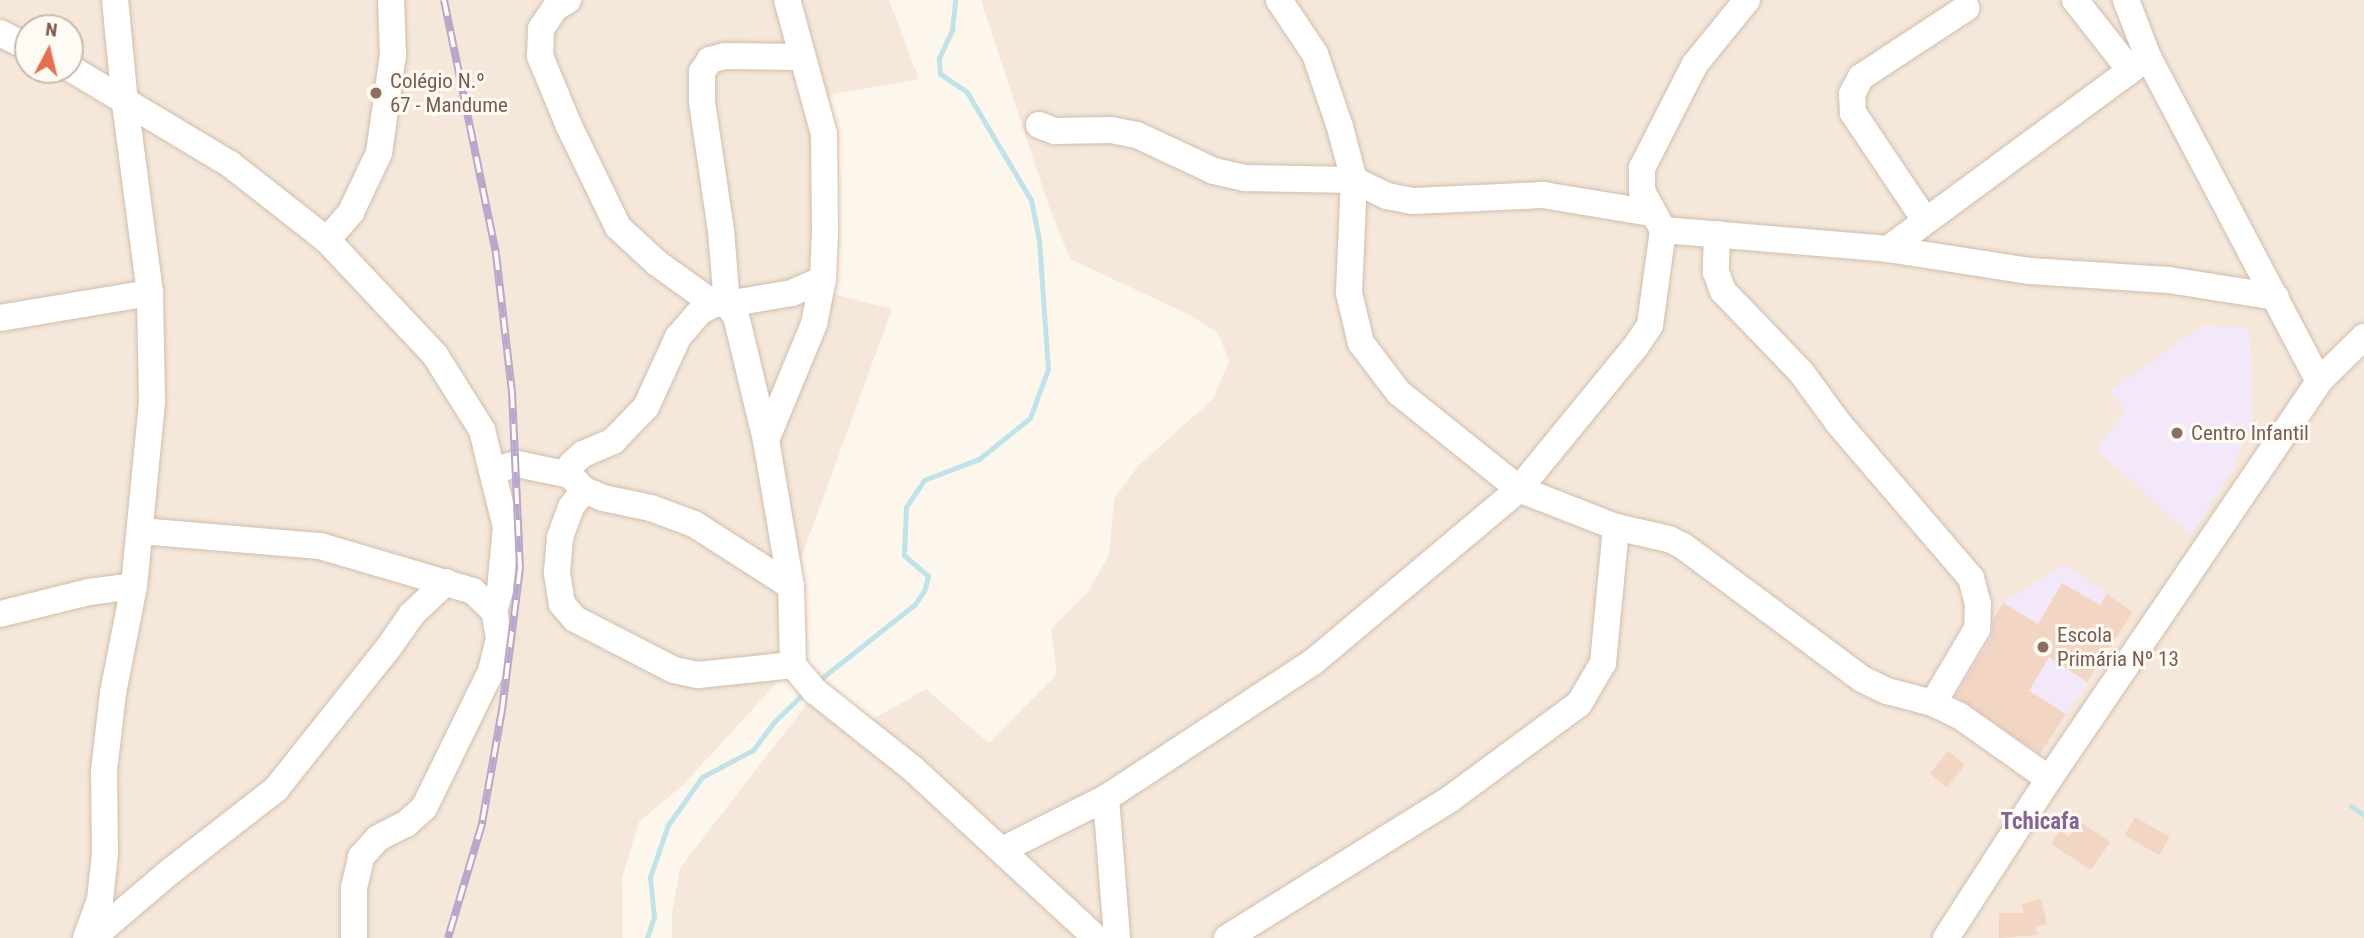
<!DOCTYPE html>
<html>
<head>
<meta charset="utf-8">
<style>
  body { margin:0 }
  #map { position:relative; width:2364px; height:938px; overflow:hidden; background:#fdf6ec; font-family:"Roboto Condensed",sans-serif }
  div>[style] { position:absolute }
  .residential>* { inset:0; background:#f5e8da }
  .education>* { inset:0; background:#f3e8fa }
  .stream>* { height:5px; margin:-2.5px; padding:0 2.5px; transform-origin:2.5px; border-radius:2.5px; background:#bfe3e8 }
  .building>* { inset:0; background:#f3d5c3; transform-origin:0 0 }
  .roads { filter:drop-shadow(0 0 2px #d1beb0) drop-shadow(0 0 2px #d1beb0) }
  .minor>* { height:26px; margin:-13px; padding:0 13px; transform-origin:13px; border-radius:13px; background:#fff }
  .rail>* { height:8px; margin-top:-4px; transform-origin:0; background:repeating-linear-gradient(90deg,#fffaf3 0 16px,#b9a8c9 0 32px); box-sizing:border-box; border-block:2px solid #b9a8c9 }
  .dots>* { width:19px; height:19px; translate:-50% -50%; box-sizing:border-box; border:4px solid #fffaf3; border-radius:50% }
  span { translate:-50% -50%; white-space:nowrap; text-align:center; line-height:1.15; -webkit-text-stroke:6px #fffaf3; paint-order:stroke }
  .education-label { font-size:21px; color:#785e54 }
  .left { translate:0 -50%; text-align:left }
  .neighbourhood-label { font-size:23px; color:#846695; font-weight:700 }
  .north { position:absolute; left:14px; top:14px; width:70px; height:70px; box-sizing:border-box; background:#fffaf3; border:2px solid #cabbb1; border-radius:50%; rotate:7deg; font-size:19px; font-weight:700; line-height:28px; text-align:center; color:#7a5c4d }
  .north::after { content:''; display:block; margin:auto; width:24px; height:32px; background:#e76f51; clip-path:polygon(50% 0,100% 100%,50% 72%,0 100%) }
</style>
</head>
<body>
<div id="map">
  <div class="residential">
    <div style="clip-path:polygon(evenodd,0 0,889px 0,919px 79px,829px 95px,833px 294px,892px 309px,791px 586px,793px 665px,683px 785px,639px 822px,622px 878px,623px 938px,0 938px,0 0,28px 28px,70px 28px,70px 70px,28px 70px,28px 28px)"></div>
    <div style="clip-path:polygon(981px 0,2364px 0,2364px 938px,672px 938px,672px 912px,680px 868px,816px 692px,861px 726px,926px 689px,989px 743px,1057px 674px,1051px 629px,1088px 592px,1109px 555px,1114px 499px,1138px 466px,1213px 399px,1229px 361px,1218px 333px,1190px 315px,1070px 259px,1048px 204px)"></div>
  </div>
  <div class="education">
    <div style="clip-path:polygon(2202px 326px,2249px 327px,2253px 418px,2233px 469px,2191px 535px,2096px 449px,2126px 410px,2110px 392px)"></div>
    <div style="clip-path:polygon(2064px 564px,2133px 612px,2041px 754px,1948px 694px,2003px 603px)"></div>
  </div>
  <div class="stream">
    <div style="left:818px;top:681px;width:124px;rotate:-38.4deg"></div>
    <div style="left:915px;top:604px;width:16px;rotate:-55deg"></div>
    <div style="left:924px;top:591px;width:16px;rotate:-75deg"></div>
    <div style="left:928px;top:576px;width:32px;rotate:-139deg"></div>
    <div style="left:904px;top:555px;width:48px;rotate:-87.6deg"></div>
    <div style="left:906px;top:507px;width:32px;rotate:-56deg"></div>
    <div style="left:924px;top:480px;width:59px;rotate:-20.9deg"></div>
    <div style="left:979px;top:459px;width:65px;rotate:-38.8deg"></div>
    <div style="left:1030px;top:418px;width:52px;rotate:-69.8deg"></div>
    <div style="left:1048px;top:369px;width:129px;rotate:-94deg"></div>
    <div style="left:1039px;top:240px;width:41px;rotate:-101.3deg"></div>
    <div style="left:1031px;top:200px;width:126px;rotate:-120.7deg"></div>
    <div style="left:967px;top:92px;width:32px;rotate:-146deg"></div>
    <div style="left:940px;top:74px;width:16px;rotate:-94deg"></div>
    <div style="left:939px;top:58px;width:31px;rotate:-65deg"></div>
    <div style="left:952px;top:30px;width:30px;rotate:-84deg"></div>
    <div style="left:2351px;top:806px;width:16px;rotate:35deg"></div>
    <div style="left:647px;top:938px;width:22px;rotate:-72deg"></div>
    <div style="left:654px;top:917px;width:40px;rotate:-95.7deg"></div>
    <div style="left:650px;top:877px;width:55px;rotate:-70.9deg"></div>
    <div style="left:668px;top:825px;width:59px;rotate:-54.7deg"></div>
    <div style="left:702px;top:777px;width:58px;rotate:-27.9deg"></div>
    <div style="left:753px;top:750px;width:35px;rotate:-53deg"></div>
    <div style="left:774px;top:722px;width:43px;rotate:-44.1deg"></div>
  </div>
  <div class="building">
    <div style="clip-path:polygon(2062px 583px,2100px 605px,2107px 594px,2133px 612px,2087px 682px,2049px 657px,2029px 691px,2066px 714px,2040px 754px,1955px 696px,1991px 637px,1993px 620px,2003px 603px,2038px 624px)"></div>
    <div style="left:1948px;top:751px;width:22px;height:29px;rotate:39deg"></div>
    <div style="left:2135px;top:817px;width:40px;height:21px;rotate:30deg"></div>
    <div style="clip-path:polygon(2079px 821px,2110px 842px,2091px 870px,2051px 844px,2060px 831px,2069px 837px)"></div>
    <div style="clip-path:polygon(2041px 899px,2047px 924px,2036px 927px,2038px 935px,1999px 938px,1999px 913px,2024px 913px,2022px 904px)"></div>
  </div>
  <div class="roads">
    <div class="minor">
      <div style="left:568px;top:0;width:15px;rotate:148deg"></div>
      <div style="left:555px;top:8px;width:25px;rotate:124deg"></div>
      <div style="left:541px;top:29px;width:27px;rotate:92deg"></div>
      <div style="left:540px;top:56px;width:76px;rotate:67.5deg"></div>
      <div style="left:569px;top:126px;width:112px;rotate:64.1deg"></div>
      <div style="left:618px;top:227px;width:53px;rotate:42.7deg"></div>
      <div style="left:657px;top:263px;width:70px;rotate:35.7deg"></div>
      <div style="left:2075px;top:0;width:89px;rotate:51.8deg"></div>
      <div style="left:2126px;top:0;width:61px;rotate:68.9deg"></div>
      <div style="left:2148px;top:57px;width:366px;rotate:62.2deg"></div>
      <div style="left:0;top:33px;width:31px;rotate:27deg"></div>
      <div style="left:800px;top:57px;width:75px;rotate:-179.2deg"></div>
      <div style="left:725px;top:56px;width:16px;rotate:165deg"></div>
      <div style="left:710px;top:60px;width:14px;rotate:124deg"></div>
      <div style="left:702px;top:72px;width:30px;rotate:90deg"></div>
      <div style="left:702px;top:102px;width:129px;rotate:81.6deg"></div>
      <div style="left:721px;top:230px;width:74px;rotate:85.4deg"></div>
      <div style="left:727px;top:304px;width:66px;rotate:-9.6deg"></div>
      <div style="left:792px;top:293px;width:34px;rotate:-24deg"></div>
      <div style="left:70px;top:68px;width:187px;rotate:31deg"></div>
      <div style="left:230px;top:164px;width:123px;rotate:38.1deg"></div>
      <div style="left:327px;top:240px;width:158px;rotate:46.8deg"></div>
      <div style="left:435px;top:355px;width:89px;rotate:57.9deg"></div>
      <div style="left:482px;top:430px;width:42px;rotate:76.3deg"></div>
      <div style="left:492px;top:471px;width:26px;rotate:-16deg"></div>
      <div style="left:517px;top:464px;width:54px;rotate:11.7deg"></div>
      <div style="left:1039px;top:125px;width:17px;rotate:21deg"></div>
      <div style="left:1055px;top:131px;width:56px;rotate:-1deg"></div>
      <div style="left:1111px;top:130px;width:26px;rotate:11deg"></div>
      <div style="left:1137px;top:135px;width:85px;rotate:25.1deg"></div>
      <div style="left:1214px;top:171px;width:32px;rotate:13deg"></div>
      <div style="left:1245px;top:178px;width:109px;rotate:1.1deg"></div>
      <div style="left:1354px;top:180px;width:37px;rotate:26deg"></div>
      <div style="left:1387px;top:196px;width:26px;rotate:11deg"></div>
      <div style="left:1413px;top:201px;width:130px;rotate:-2.6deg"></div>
      <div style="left:1543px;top:195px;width:110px;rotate:9.4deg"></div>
      <div style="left:1925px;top:220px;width:129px;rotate:-123.9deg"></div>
      <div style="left:1853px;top:113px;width:19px;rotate:-93deg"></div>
      <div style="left:1852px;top:94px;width:19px;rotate:-62deg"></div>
      <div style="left:1861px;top:77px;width:126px;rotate:-33.3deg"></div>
      <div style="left:1663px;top:230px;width:226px;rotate:4.8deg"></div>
      <div style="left:1888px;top:249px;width:144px;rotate:8.8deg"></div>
      <div style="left:2030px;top:271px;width:139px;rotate:3.7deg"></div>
      <div style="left:2169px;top:280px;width:108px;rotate:9deg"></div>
      <div style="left:1717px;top:234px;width:38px;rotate:92deg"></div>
      <div style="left:1716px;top:272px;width:20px;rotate:70deg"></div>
      <div style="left:1723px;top:291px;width:112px;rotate:46.1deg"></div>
      <div style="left:1801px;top:372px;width:64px;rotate:53.8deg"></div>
      <div style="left:1839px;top:424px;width:203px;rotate:49.4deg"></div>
      <div style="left:1971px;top:578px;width:27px;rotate:75deg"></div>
      <div style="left:1978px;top:604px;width:25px;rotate:92deg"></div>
      <div style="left:1977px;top:629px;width:86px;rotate:120.7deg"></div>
      <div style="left:327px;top:240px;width:37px;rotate:-49deg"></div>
      <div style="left:351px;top:212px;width:65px;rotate:-64.6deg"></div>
      <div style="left:379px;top:153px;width:99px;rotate:-81.9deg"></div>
      <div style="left:393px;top:55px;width:55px;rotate:-92.1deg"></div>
      <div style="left:1888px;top:249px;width:323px;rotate:-36.4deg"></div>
      <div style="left:0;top:318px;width:152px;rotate:-9.5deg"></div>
      <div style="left:766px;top:440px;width:126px;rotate:-67.5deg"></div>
      <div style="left:814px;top:324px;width:46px;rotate:-78.7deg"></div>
      <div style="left:823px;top:279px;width:47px;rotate:-87.6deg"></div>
      <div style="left:825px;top:232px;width:98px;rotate:-90.6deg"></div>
      <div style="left:824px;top:134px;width:139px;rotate:-105.4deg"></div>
      <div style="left:584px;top:490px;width:21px;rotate:127deg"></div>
      <div style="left:571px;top:507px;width:33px;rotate:110deg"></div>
      <div style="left:560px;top:538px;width:35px;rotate:95deg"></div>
      <div style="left:557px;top:573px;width:31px;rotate:81deg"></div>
      <div style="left:562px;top:604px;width:20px;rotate:49deg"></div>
      <div style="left:575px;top:619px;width:111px;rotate:27.3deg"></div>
      <div style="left:674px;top:670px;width:25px;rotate:12deg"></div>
      <div style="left:698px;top:675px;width:96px;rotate:-6deg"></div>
      <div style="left:1616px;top:527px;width:54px;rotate:12.8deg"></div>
      <div style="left:1669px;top:539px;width:16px;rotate:27deg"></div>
      <div style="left:1683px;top:546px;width:223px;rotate:36.6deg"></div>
      <div style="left:1862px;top:679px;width:28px;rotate:26deg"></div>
      <div style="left:1887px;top:691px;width:48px;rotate:14.6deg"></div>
      <div style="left:1933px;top:703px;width:30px;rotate:26deg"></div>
      <div style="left:1960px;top:716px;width:109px;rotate:35.3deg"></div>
      <div style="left:140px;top:531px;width:181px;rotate:4.8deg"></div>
      <div style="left:320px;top:546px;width:159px;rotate:16.4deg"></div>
      <div style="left:473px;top:591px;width:29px;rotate:44deg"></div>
      <div style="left:791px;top:586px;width:115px;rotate:-147.4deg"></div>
      <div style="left:694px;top:524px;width:46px;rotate:-159.6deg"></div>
      <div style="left:651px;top:508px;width:49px;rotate:-168.2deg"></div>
      <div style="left:603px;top:498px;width:21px;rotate:-157deg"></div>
      <div style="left:584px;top:490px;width:21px;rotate:-133deg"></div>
      <div style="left:570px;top:475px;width:10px;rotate:-84deg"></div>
      <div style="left:571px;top:465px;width:16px;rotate:-43deg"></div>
      <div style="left:583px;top:454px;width:33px;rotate:-23deg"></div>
      <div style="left:613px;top:441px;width:47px;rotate:-45.9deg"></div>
      <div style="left:646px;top:407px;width:77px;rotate:-65.4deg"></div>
      <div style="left:678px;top:337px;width:35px;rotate:-49deg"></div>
      <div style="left:701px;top:311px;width:15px;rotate:-28deg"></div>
      <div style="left:714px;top:304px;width:13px"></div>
      <div style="left:727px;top:304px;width:15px;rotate:53deg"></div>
      <div style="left:736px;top:316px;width:128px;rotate:76.4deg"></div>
      <div style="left:766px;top:440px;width:148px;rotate:80.3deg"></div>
      <div style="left:791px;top:586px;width:79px;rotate:88.5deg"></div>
      <div style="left:793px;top:665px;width:35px;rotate:50deg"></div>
      <div style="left:816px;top:692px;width:122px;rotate:38.4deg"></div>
      <div style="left:912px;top:768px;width:251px;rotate:42.7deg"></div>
      <div style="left:0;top:614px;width:92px;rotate:-13.9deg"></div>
      <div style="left:89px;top:592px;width:45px;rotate:-7.6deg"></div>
      <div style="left:1106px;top:798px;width:140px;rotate:85.5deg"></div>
      <div style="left:1002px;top:850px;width:116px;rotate:-26.6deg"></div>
      <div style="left:1106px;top:798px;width:248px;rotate:-33.3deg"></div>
      <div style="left:1313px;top:662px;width:269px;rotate:-40deg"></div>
      <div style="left:1519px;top:489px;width:185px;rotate:-50.7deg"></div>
      <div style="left:1636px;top:346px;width:25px;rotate:-56deg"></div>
      <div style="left:1650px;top:325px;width:96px;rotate:-82.2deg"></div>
      <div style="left:1663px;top:230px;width:44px;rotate:-118.3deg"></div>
      <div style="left:1642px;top:191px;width:23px;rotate:-90deg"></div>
      <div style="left:1642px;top:168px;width:117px;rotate:-63deg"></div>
      <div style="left:1695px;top:64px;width:82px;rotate:-50.9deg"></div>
      <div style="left:86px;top:938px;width:40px;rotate:-69.8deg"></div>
      <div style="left:100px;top:900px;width:47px;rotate:-83.9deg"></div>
      <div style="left:105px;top:853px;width:82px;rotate:-90.7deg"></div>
      <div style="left:104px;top:771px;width:79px;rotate:-83.4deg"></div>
      <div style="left:113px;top:693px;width:109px;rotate:-78.9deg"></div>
      <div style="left:134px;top:586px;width:186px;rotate:-84.4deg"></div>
      <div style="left:152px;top:401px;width:108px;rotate:-91.1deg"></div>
      <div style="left:150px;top:293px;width:192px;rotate:-97.5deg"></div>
      <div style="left:125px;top:103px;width:103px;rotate:-95.5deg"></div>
      <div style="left:92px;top:938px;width:105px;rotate:-40.4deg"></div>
      <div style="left:172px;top:870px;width:132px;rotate:-37.9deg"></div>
      <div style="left:276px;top:789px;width:181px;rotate:-51.5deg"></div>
      <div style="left:389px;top:647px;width:39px;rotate:-55deg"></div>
      <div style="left:411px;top:615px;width:48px;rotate:-43.3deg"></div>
      <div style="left:354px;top:938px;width:50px;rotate:-90deg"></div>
      <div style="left:354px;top:888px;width:32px;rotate:-77deg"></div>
      <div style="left:361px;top:857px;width:25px;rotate:-48deg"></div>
      <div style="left:378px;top:838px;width:31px;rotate:-27deg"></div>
      <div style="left:406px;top:824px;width:24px;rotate:-42deg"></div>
      <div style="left:424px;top:808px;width:153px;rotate:-63.9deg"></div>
      <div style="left:491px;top:671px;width:34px;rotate:-76deg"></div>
      <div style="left:499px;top:638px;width:27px;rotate:-100deg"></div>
      <div style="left:494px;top:611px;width:22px;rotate:-74deg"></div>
      <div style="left:500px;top:590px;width:63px;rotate:-84.6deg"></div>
      <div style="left:506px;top:527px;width:58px;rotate:-104deg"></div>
      <div style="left:1227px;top:938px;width:263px;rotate:-31.9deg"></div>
      <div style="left:1450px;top:799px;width:160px;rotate:-36.4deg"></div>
      <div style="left:1579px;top:704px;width:48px;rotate:-59.7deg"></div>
      <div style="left:1603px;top:663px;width:137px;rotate:-84.5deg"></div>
      <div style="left:1616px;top:527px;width:104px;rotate:-158.6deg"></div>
      <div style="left:1519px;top:489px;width:154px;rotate:-141.3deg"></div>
      <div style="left:1399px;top:393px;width:63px;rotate:-127.2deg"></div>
      <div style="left:1361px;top:343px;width:51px;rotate:-103.5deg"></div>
      <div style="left:1349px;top:293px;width:113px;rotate:-87.5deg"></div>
      <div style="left:1354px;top:180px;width:55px;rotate:-104.8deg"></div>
      <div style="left:1340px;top:127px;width:77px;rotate:-108.9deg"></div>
      <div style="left:1315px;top:54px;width:65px;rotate:-123.7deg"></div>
      <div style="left:1946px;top:938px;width:189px;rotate:-57.1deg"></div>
      <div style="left:2049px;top:779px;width:481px;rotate:-55.8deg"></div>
      <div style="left:2319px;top:381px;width:63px;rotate:-44.4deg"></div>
    </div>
  </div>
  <div class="rail">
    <div style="left:444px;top:0;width:259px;rotate:78.4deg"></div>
    <div style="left:496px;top:254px;width:139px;rotate:83.4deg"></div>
    <div style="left:512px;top:392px;width:176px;rotate:87.4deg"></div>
    <div style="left:520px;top:568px;width:143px;rotate:97.2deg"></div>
    <div style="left:502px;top:710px;width:116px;rotate:100deg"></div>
    <div style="left:482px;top:824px;width:119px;rotate:106.6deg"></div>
  </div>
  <div class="dots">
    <div style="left:376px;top:93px;background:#8d6e63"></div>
    <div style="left:2177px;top:433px;background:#8d6e63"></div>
    <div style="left:2043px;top:647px;background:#8d6e63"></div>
  </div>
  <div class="education-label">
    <span class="left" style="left:390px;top:93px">Colégio N.º<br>67 - Mandume</span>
    <span class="left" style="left:2191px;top:433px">Centro Infantil</span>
    <span class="left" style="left:2057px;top:647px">Escola<br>Primária Nº 13</span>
  </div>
  <div class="neighbourhood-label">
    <span style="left:2040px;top:822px">Tchicafa</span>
  </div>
  <div class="north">N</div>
</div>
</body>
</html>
